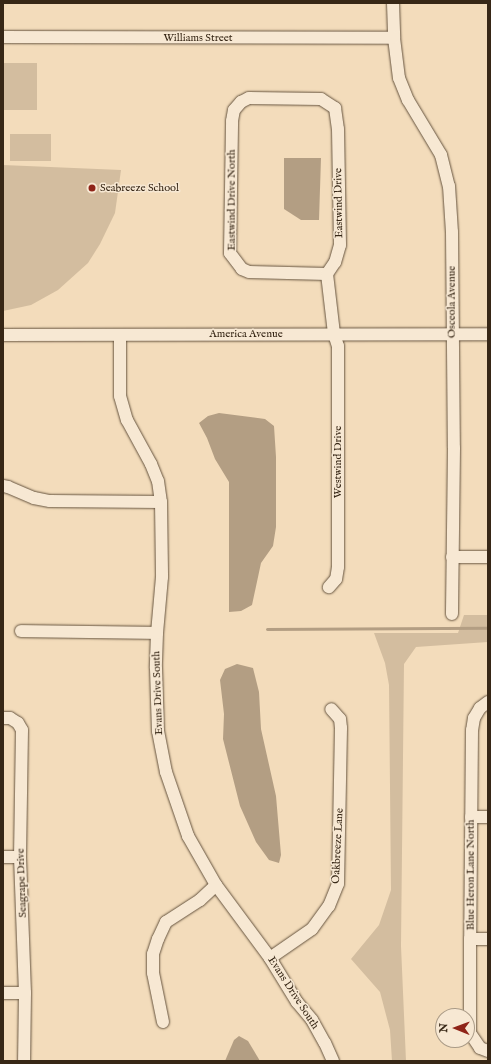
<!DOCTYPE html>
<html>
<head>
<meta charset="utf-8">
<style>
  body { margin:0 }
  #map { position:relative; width:491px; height:1064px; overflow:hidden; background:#f3dcbb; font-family:"IM FELL English",serif }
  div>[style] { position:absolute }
  .green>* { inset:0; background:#d3bd9f; transform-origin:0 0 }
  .water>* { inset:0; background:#b39e83 }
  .stream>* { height:3px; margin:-1.5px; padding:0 1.5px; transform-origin:1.5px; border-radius:1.5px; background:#b39e83 }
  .roads { filter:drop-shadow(0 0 1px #66543f) drop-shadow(0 0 1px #66543f) }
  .street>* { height:12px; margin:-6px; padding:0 6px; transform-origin:6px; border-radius:6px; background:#f7e8d3 }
  .dots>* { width:11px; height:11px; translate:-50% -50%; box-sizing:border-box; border:2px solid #f7e8d3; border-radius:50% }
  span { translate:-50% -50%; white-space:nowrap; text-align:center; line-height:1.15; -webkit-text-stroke:3px #f7e8d3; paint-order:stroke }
  .street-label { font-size:11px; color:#372716 }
  .poi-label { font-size:11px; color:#372716 }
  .left { translate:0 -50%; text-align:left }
  .frame { position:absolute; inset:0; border:4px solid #372716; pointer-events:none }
  .north { position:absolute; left:435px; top:1008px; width:40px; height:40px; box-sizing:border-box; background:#f7e8d3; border:1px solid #aa9b87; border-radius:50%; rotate:271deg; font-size:11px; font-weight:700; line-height:16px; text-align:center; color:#372716 }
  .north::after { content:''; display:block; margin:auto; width:14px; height:18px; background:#8f2418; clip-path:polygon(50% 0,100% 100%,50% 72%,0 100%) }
</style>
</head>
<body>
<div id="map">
  <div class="green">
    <div style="left:37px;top:63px;width:47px;height:34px;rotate:90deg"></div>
    <div style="left:10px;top:134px;width:41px;height:27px"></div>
    <div style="clip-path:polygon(3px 165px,121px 170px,115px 213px,100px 244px,88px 263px,58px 290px,31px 305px,3px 311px)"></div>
    <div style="clip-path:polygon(464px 615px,488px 615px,488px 642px,416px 647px,404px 664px,401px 946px,406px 1061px,392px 1061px,390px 1030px,380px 992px,351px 959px,379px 925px,391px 890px,389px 685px,385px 663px,374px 633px,458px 633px)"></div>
  </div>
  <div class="water">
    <div style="clip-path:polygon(284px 158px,321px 158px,319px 220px,301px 220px,284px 209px)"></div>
    <div style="clip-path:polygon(219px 413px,265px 419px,274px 426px,276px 457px,276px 527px,273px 546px,261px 563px,252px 605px,241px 611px,229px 612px,229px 482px,215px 459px,207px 438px,199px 423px,208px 416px)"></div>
    <div style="clip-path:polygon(237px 664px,253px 668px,259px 692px,261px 729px,276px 796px,281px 855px,279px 863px,269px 860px,256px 842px,240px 806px,223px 739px,224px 714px,220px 680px,225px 669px)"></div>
    <div style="clip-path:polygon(239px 1036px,248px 1041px,260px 1061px,225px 1061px,234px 1040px)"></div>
  </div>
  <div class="stream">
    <div style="left:267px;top:629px;width:221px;rotate:-0.3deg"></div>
  </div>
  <div class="roads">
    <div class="street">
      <div style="left:393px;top:3px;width:35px;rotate:88deg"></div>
      <div style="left:394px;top:38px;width:40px;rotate:82.9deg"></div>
      <div style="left:399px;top:78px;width:24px;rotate:68deg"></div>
      <div style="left:408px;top:100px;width:64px;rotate:59deg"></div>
      <div style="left:441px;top:155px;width:32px;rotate:76deg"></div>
      <div style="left:449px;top:186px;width:46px;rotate:86.3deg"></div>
      <div style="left:452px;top:232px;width:216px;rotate:89.5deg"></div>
      <div style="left:454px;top:448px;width:166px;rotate:90.7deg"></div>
      <div style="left:3px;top:37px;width:391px;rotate:0.1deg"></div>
      <div style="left:327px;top:274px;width:78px;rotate:-178.5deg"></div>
      <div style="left:249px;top:272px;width:8px;rotate:-157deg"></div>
      <div style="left:242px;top:269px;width:20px;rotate:-127deg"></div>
      <div style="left:230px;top:253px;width:132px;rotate:-89.1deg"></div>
      <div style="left:232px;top:121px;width:11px;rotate:-80deg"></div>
      <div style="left:234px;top:110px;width:11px;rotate:-49deg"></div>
      <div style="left:241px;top:102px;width:9px;rotate:-27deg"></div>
      <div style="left:249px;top:98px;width:72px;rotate:0.8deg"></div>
      <div style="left:321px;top:99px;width:17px;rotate:33deg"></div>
      <div style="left:335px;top:108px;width:21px;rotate:82deg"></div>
      <div style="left:338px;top:129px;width:116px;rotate:89deg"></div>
      <div style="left:340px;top:245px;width:18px;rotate:106deg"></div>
      <div style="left:335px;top:262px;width:14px;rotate:124deg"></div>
      <div style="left:327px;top:274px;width:60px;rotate:83.3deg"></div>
      <div style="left:334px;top:334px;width:13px;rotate:72deg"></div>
      <div style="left:338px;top:346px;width:221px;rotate:90deg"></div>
      <div style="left:338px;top:567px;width:12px;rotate:99deg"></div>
      <div style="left:336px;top:579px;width:11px;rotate:131deg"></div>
      <div style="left:3px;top:335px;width:485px;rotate:-0.1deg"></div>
      <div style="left:120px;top:335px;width:61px;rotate:90deg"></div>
      <div style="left:120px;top:396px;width:25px;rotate:74deg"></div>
      <div style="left:127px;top:420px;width:50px;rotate:61.4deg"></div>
      <div style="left:151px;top:464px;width:18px;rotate:68deg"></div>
      <div style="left:158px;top:481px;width:21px;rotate:82deg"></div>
      <div style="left:161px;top:502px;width:75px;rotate:89.2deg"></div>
      <div style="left:162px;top:577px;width:56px;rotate:95.1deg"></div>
      <div style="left:157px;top:633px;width:35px;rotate:92deg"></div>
      <div style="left:156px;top:668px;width:63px;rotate:88.2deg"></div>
      <div style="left:158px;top:731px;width:42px;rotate:79deg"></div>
      <div style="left:166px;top:772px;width:68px;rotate:71deg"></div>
      <div style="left:188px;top:836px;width:56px;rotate:60.3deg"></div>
      <div style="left:216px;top:885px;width:91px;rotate:53.5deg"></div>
      <div style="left:270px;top:958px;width:52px;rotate:58.5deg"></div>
      <div style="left:297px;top:1002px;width:23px;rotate:50deg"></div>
      <div style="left:312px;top:1020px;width:26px;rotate:61deg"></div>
      <div style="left:325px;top:1043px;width:20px;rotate:66deg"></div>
      <div style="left:3px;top:486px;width:5px;rotate:11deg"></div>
      <div style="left:8px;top:487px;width:28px;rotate:23deg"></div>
      <div style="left:34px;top:498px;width:16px;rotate:11deg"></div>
      <div style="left:50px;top:501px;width:111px;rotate:0.5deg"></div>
      <div style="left:452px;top:557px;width:36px"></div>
      <div style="left:21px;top:631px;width:136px;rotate:0.8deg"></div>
      <div style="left:488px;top:702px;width:10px;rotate:143deg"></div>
      <div style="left:480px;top:708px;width:12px;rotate:121deg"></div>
      <div style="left:474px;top:718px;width:12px;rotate:99deg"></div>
      <div style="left:472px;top:730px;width:209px;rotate:90.5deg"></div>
      <div style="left:470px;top:939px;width:94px;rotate:90deg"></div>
      <div style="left:470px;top:1033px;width:18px;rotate:56deg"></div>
      <div style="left:480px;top:1048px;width:9px;rotate:21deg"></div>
      <div style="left:3px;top:718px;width:7px"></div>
      <div style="left:10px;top:718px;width:9px;rotate:32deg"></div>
      <div style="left:18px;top:723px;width:8px;rotate:60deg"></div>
      <div style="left:22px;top:730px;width:127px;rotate:90.9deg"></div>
      <div style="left:20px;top:857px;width:136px;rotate:87.9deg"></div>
      <div style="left:25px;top:993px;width:68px;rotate:90.8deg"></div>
      <div style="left:471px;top:817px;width:17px"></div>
      <div style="left:3px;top:857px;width:17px"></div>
      <div style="left:470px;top:939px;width:18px"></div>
      <div style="left:270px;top:958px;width:51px;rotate:-34.6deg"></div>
      <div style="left:312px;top:929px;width:29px;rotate:-54deg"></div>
      <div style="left:329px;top:906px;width:24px;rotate:-68deg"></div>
      <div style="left:338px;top:884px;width:156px;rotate:-88.9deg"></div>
      <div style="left:341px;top:728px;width:9px;rotate:-96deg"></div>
      <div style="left:340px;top:719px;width:13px;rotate:-132deg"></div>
      <div style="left:3px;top:993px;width:22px"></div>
      <div style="left:163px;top:1022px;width:50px;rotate:-101.5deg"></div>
      <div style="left:153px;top:973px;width:19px;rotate:-90deg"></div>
      <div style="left:153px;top:954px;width:16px;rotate:-72deg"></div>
      <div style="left:158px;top:939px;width:19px;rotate:-65deg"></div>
      <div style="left:166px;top:922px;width:40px;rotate:-32.9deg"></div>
      <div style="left:200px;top:900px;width:22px;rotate:-43deg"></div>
    </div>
  </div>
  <div class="dots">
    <div style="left:92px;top:188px;background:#8f2418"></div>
  </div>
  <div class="street-label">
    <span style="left:198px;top:38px">Williams Street</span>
    <span style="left:232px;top:200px;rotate:-90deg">Eastwind Drive North</span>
    <span style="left:339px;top:203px;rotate:-91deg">Eastwind Drive</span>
    <span style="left:452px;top:302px;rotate:-90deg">Osceola Avenue</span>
    <span style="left:246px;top:334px">America Avenue</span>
    <span style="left:338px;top:462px;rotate:-90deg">Westwind Drive</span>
    <span style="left:158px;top:693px;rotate:-92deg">Evans Drive South</span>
    <span style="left:338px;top:846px;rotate:-87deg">Oakbreeze Lane</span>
    <span style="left:471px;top:875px;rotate:-90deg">Blue Heron Lane North</span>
    <span style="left:22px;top:883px;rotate:-92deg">Seagrape Drive</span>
    <span style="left:293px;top:993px;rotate:57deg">Evans Drive South</span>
  </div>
  <div class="poi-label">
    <span class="left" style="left:100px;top:188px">Seabreeze School</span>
  </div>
  <div class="frame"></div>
  <div class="north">N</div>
</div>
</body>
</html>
